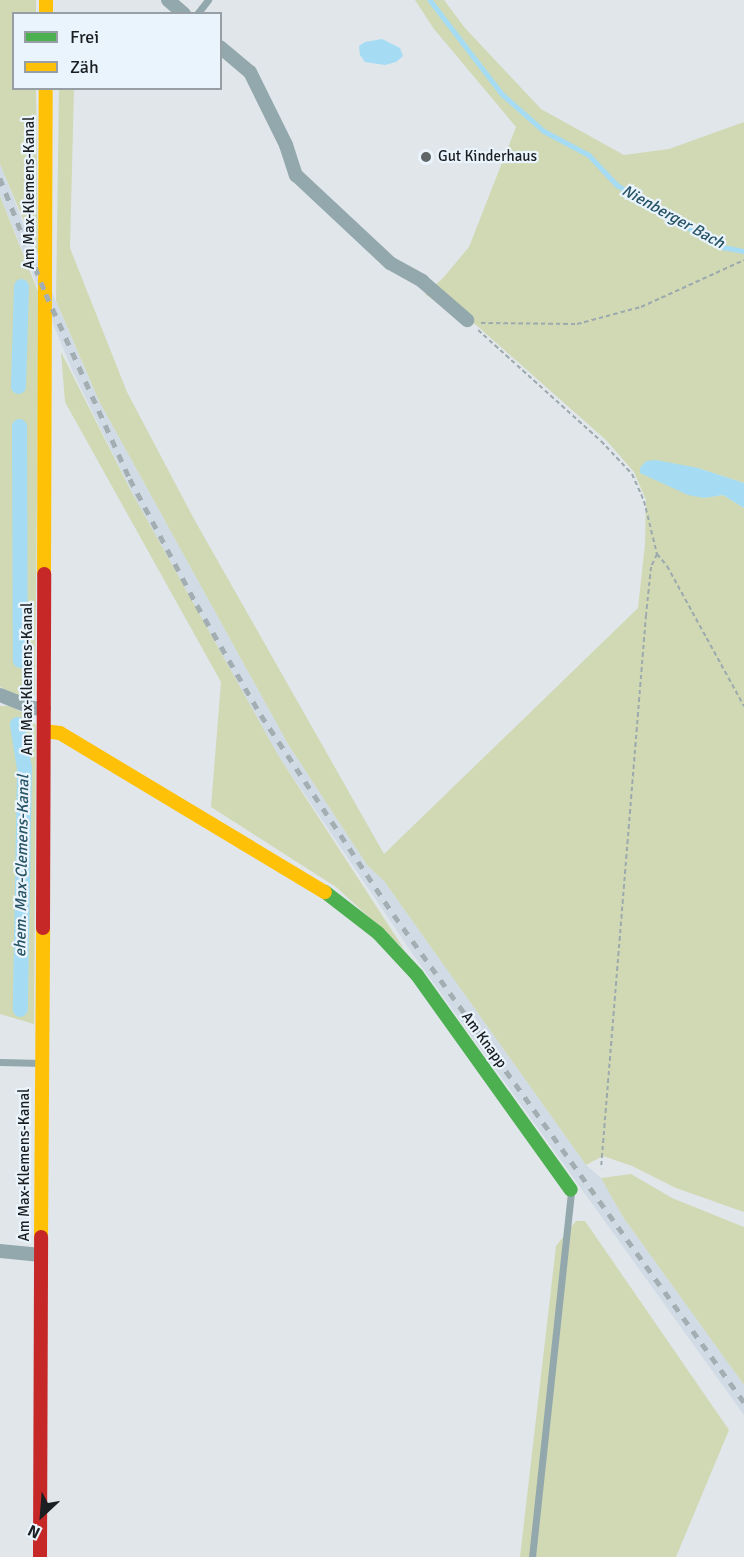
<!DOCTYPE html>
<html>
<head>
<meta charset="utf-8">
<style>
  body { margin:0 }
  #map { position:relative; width:744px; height:1557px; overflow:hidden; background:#e1e6eb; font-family:Signika,sans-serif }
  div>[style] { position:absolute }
  .built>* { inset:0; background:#d0dbe5 }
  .green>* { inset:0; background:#d0d9b4 }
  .water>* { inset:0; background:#a5dcf4 }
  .stream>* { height:4.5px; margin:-2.25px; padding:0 2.25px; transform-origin:2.25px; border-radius:2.25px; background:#a5dcf4 }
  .canal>* { height:15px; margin:-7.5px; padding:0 7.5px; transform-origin:7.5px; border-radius:7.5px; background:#a5dcf4 }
  .path>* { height:2px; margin-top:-1px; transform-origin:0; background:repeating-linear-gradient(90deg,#9caaad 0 4.5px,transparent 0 7.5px) }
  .lane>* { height:7px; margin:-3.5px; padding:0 3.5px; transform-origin:3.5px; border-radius:3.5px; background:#93a8ac }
  .street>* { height:14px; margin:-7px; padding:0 7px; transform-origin:7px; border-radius:7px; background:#93a8ac }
  .fast>* { height:14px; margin:-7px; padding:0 7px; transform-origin:7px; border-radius:7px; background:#4caf50 }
  .slow>* { height:14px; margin:-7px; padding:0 7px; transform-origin:7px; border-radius:7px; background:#ffc107 }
  .jam>* { height:14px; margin:-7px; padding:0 7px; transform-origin:7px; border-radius:7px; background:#c62828 }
  .rail>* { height:4.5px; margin-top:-2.25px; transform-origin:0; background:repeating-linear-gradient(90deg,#a3aeb2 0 8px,transparent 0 16px) }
  .dots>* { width:16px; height:16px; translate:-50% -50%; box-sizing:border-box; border:3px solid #eaf4fd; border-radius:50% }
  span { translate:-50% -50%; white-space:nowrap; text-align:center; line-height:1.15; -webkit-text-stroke:4.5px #eaf4fd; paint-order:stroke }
  .poi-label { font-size:15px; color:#1b1f22 }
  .left { translate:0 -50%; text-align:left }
  .street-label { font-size:15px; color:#1b1f22 }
  .water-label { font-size:16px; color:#285465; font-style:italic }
  .legend { position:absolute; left:12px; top:12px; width:210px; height:78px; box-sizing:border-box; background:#eaf4fd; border:2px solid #979fa5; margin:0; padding:8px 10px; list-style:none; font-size:18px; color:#1b1f22 }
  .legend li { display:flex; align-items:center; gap:12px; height:30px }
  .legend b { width:30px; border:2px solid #979fa5 }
  .north { position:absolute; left:12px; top:1485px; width:60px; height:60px; -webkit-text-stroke:4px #eaf4fd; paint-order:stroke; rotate:206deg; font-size:16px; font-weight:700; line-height:24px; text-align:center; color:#1b1f22 }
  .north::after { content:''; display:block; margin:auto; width:21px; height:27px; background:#1b1f22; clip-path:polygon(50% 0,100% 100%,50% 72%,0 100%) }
</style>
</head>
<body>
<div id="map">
  <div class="built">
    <div style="clip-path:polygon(0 163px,34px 251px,99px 401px,288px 744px,367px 865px,384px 881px,586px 1165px,601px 1178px,623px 1217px,744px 1385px,744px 1415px,414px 956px,278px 755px,131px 491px,73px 372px,0 196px)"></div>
  </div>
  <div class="green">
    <div style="clip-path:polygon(0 0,36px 0,36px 13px,14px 14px,14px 88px,36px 89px,38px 255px,0 164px)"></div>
    <div style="clip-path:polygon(415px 0,444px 0,465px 28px,541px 109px,624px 155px,669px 149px,744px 122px,744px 483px,698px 468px,678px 466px,704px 498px,723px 495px,744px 508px,744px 1212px,676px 1188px,632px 1166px,603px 1156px,586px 1165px,384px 881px,367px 865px,288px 744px,99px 401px,56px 301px,59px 89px,74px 89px,70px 248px,127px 392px,194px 519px,384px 854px,638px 608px,645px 544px,646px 500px,634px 472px,606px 440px,475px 324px,462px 321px,425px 294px,443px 278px,469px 247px,516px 127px,434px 29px)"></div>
    <div style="clip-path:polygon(0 196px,39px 294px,35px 694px,27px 700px,0 687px)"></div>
    <div style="clip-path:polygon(61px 352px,131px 491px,278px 755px,404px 949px,336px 887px,211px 807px,221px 682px,65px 402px)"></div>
    <div style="clip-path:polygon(0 706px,10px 706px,25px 714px,36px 725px,34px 1024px,0 1014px)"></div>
    <div style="clip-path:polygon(631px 1174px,672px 1198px,744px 1227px,744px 1385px,623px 1217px,601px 1178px)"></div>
    <div style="clip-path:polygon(576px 1221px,585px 1221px,729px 1430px,676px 1557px,520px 1557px,556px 1246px)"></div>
  </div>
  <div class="water">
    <div style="clip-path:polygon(382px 39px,400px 48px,403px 56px,396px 62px,385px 65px,365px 62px,360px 55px,359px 46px,365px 42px)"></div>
    <div style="clip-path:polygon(656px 460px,698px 468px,744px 483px,744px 508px,723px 495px,704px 498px,688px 495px,640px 473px,640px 468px,646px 461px)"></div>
  </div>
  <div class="stream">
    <div style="left:430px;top:0;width:118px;rotate:52.5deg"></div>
    <div style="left:502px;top:94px;width:56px;rotate:41.4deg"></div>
    <div style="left:544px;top:131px;width:51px;rotate:28.1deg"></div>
    <div style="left:589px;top:155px;width:41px;rotate:47deg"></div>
    <div style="left:617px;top:185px;width:39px;rotate:32deg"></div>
    <div style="left:650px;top:206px;width:84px;rotate:29.3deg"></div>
    <div style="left:723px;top:247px;width:21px;rotate:11deg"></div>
  </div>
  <div class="canal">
    <div style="left:18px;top:386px;width:100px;rotate:-88.3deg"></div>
    <div style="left:19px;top:426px;width:234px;rotate:89.8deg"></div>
    <div style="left:17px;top:724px;width:45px;rotate:81deg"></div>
    <div style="left:24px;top:768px;width:241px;rotate:91deg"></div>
  </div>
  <div class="path">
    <div style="left:481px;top:323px;width:96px;rotate:0.6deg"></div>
    <div style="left:577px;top:324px;width:66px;rotate:-14.9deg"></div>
    <div style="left:641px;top:307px;width:113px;rotate:-24.5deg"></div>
    <div style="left:478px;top:330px;width:166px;rotate:42.1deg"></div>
    <div style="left:601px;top:441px;width:45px;rotate:46.8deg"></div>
    <div style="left:632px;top:474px;width:30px;rotate:66deg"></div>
    <div style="left:644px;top:501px;width:55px;rotate:76.2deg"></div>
    <div style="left:657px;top:554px;width:14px;rotate:115deg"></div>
    <div style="left:651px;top:567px;width:48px;rotate:95.9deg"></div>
    <div style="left:646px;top:615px;width:555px;rotate:94.65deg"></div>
    <div style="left:657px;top:554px;width:16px;rotate:50deg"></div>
    <div style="left:667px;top:566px;width:160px;rotate:61.2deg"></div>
  </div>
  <div class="lane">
    <div style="left:197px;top:14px;width:18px;rotate:-52deg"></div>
    <div style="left:0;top:1062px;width:42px;rotate:1.4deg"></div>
    <div style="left:532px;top:1557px;width:369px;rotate:-83.9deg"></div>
  </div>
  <div class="street">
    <div style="left:168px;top:0;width:21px;rotate:41deg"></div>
    <div style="left:220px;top:47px;width:39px;rotate:40deg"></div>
    <div style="left:250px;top:72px;width:81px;rotate:63.7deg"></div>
    <div style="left:286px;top:145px;width:32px;rotate:72deg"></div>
    <div style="left:296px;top:175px;width:129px;rotate:43.1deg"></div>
    <div style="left:390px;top:263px;width:37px;rotate:29deg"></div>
    <div style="left:422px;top:281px;width:60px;rotate:40.9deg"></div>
    <div style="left:0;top:695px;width:35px;rotate:22deg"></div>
    <div style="left:33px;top:708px;width:11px;rotate:5deg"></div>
    <div style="left:0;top:1251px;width:41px;rotate:5.6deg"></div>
  </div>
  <div class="fast">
    <div style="left:325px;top:892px;width:67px;rotate:37.7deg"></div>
    <div style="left:378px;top:933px;width:57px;rotate:47.1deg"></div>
    <div style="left:417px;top:975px;width:264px;rotate:54.4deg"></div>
  </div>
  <div class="slow">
    <div style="left:46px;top:0;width:14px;rotate:90deg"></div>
    <div style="left:44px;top:574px;width:486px;rotate:-89.8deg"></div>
    <div style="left:44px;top:731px;width:16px;rotate:7deg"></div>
    <div style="left:60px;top:733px;width:309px;rotate:31deg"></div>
    <div style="left:41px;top:1237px;width:309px;rotate:-89.6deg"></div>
  </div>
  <div class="jam">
    <div style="left:43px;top:928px;width:354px;rotate:-89.8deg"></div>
    <div style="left:40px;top:1557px;width:320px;rotate:-89.8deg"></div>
  </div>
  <div class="rail">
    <div style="left:0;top:178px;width:125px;rotate:68.4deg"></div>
    <div style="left:46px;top:294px;width:203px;rotate:65.6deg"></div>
    <div style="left:130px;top:479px;width:143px;rotate:62deg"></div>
    <div style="left:197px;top:605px;width:127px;rotate:59.8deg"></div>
    <div style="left:261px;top:715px;width:240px;rotate:56.4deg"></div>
    <div style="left:394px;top:915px;width:600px;rotate:54.3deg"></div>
  </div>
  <div class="dots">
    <div style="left:426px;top:157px;background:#606568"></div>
  </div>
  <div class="poi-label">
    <span class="left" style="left:438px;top:157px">Gut Kinderhaus</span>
  </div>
  <div class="street-label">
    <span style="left:30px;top:193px;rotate:-90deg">Am Max-Klemens-Kanal</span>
    <span style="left:28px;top:679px;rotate:-90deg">Am Max-Klemens-Kanal</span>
    <span style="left:484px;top:1040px;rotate:54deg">Am Knapp</span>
    <span style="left:25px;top:1165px;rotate:-90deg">Am Max-Klemens-Kanal</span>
  </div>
  <div class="water-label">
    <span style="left:673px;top:217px;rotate:29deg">Nienberger Bach</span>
    <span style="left:22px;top:866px;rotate:-89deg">ehem. Max-Clemens-Kanal</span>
  </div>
  <ul class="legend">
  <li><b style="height:8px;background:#4caf50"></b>Frei</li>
  <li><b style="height:8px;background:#ffc107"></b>Zäh</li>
  </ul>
  <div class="north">N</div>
</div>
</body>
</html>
